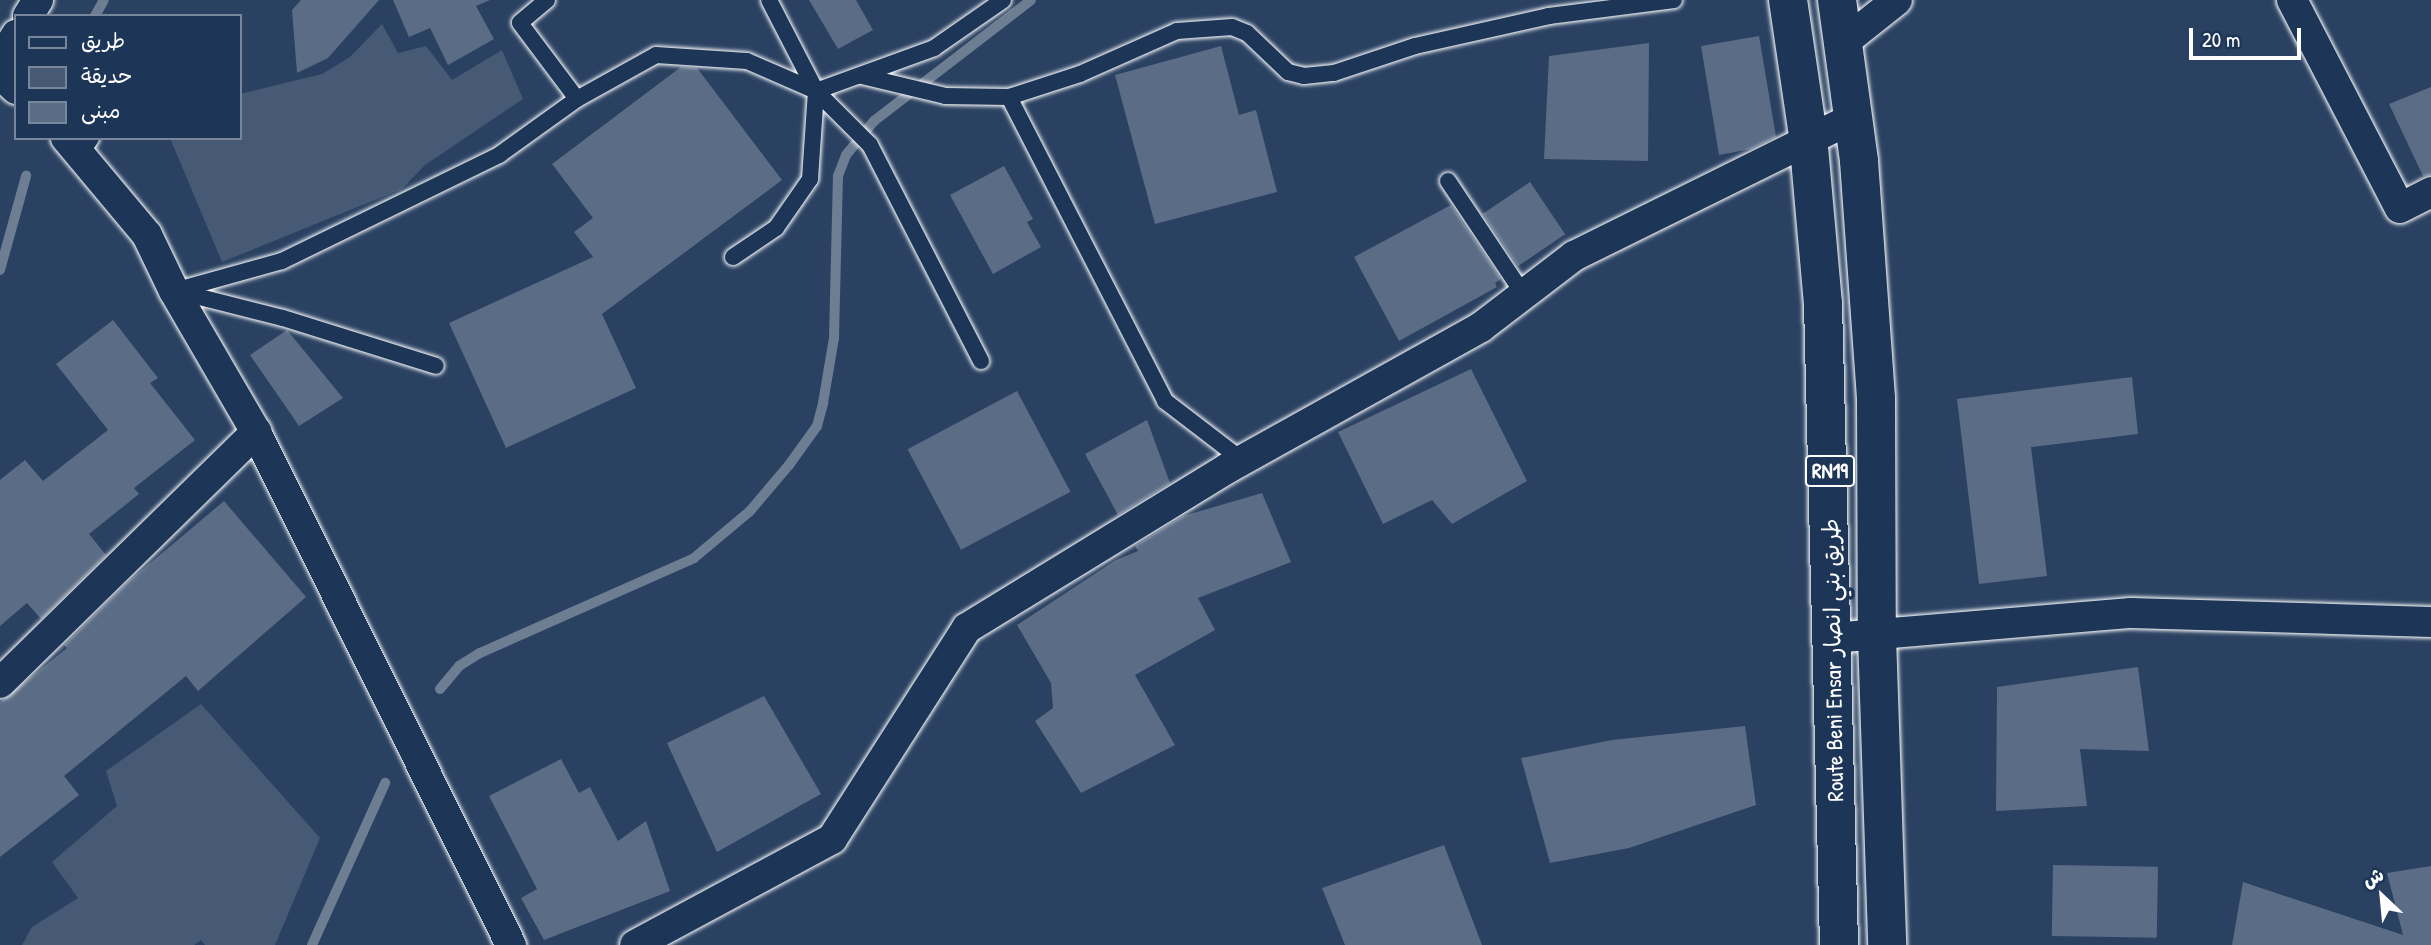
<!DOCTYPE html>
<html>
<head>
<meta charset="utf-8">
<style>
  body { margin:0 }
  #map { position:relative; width:2431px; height:945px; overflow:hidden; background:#2a4161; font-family:"Patrick Hand","Playpen Sans Arabic",sans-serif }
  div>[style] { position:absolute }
  .green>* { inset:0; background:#465975 }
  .stream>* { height:10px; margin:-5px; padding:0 5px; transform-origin:5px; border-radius:5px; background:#6d7d92 }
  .building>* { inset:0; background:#5b6c86; transform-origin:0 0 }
  .roads { filter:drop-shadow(0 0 2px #fff) drop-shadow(0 0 2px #fff) }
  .service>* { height:16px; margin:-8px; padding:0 8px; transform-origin:8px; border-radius:8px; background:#1d3557 }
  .minor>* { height:30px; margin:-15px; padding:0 15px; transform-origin:15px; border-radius:15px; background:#1d3557 }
  .trunk>* { height:38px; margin:-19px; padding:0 19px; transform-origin:19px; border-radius:19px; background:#1d3557 }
  span { translate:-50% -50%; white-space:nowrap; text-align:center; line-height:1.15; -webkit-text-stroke:7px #1d3557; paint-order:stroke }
  .shield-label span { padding:2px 5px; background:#1d3557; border:2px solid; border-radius:5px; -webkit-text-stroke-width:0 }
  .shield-label { font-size:21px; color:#fff; font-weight:700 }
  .street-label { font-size:23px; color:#fff }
  .legend { position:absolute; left:14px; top:14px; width:228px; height:126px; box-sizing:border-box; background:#1d3557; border:2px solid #77869a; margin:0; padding:9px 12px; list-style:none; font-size:21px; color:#fff }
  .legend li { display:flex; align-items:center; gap:14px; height:35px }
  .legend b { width:35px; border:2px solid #77869a }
  .north { position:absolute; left:2347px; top:861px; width:70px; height:70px; -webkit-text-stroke:5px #1d3557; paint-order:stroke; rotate:334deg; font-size:19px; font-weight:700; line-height:28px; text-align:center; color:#fff }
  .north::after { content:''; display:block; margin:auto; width:24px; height:32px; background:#fff; clip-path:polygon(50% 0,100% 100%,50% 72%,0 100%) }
  .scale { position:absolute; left:2189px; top:28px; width:112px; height:32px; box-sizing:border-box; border:4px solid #fff; border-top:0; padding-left:9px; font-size:21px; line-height:24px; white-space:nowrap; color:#fff; -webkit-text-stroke:5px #1d3557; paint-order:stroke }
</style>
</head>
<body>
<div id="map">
  <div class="green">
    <div style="clip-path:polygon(382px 24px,398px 53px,426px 46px,452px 80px,502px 50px,523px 99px,425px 165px,402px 189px,222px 262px,170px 138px,240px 138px,240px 94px,322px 74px,350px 57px)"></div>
    <div style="clip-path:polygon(201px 704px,320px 838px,275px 945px,205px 945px,201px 940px,194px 945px,22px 945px,32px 927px,78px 898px,52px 862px,117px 806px,106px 771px)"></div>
  </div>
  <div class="stream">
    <div style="left:95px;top:16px;width:18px;rotate:-61deg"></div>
    <div style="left:0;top:270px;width:98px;rotate:-74.5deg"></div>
    <div style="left:440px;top:689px;width:30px;rotate:-50deg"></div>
    <div style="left:459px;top:666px;width:25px;rotate:-32deg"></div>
    <div style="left:480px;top:653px;width:234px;rotate:-23.9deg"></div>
    <div style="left:694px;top:558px;width:73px;rotate:-40deg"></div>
    <div style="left:750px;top:511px;width:60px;rotate:-49.7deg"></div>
    <div style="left:789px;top:465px;width:48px;rotate:-54.3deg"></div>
    <div style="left:817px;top:426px;width:24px;rotate:-75deg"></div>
    <div style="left:823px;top:403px;width:66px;rotate:-80.4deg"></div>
    <div style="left:834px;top:338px;width:162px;rotate:-88.6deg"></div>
    <div style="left:838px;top:176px;width:22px;rotate:-69deg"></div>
    <div style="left:846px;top:155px;width:44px;rotate:-50.5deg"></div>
    <div style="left:874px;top:121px;width:198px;rotate:-37.6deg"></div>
    <div style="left:312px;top:945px;width:178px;rotate:-65.7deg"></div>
  </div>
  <div class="building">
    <div style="clip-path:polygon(301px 0,379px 0,328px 58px,297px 73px,292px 10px)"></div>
    <div style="clip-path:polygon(393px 0,490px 0,476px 6px,494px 39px,448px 65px,430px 28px,409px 37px)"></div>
    <div style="clip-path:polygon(809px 0,856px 0,873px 30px,838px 49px)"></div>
    <div style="clip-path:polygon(1759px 36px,1776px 137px,1751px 149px,1719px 155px,1701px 46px)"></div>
    <div style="clip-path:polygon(1649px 43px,1648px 161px,1544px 159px,1549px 56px)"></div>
    <div style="clip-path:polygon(1221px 46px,1239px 115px,1256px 110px,1277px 192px,1155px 224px,1115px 75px)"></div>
    <div style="clip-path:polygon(681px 67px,697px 68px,782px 180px,602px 314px,636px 388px,506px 448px,449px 323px,593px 257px,574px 232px,593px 218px,552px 164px)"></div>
    <div style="clip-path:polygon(2431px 87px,2431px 175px,2423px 176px,2389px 104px)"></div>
    <div style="clip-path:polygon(1004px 166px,1033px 219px,1027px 222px,1041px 247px,993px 274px,950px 195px)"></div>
    <div style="left:1530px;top:182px;width:63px;height:57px;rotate:56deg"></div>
    <div style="clip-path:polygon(1451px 205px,1501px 279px,1495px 283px,1497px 287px,1399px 341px,1354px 257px)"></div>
    <div style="clip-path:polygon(113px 320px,158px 378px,150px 383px,195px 440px,134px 488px,139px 494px,89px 534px,106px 555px,41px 619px,27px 603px,0 626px,0 480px,25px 460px,43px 481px,108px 430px,56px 364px)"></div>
    <div style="clip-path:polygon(287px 330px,343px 398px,299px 426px,250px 355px)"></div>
    <div style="clip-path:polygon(1471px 369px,1527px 481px,1452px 524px,1432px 500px,1383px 524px,1338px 432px)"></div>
    <div style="clip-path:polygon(2132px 377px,2138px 434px,2031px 447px,2047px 576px,1979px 584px,1957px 399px)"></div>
    <div style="left:1017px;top:391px;width:114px;height:124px;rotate:62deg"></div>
    <div style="clip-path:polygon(1147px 420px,1170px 483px,1118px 515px,1085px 454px)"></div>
    <div style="clip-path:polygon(1262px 493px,1291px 562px,1198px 598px,1215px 630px,1135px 675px,1175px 745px,1081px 793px,1035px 721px,1053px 708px,1051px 683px,1017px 625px,1116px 560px,1138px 551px,1135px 546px,1183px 516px)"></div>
    <div style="clip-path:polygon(224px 501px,306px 597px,198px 691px,186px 676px,64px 776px,79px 795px,0 857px,0 702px,67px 648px,64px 645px,129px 581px)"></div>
    <div style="clip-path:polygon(2138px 667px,2149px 751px,2080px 749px,2087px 806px,1996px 811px,1997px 687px)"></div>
    <div style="clip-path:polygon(764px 696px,821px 794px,717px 852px,667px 743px)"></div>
    <div style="clip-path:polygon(1745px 726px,1756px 805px,1629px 848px,1550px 863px,1521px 758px,1612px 740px)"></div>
    <div style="clip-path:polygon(561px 759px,579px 793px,590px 787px,618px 841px,646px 821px,670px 891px,544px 940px,521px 898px,537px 889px,489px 796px)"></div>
    <div style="clip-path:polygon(1444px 845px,1482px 945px,1345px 945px,1322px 888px)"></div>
    <div style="left:2053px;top:865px;width:105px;height:71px;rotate:1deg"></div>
    <div style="clip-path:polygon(2431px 866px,2431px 945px,2232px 945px,2243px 882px,2403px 935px,2387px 873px)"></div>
  </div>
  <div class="roads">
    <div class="service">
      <div style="left:547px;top:0;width:35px;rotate:140deg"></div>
      <div style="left:520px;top:23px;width:95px;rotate:53.1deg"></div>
      <div style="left:862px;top:76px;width:85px;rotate:13.5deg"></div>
      <div style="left:945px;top:96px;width:64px;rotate:0.9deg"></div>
      <div style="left:1009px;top:97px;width:75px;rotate:-17.9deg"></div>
      <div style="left:1080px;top:74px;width:106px;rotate:-23.9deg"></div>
      <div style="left:1177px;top:31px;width:55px;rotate:-4.2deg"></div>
      <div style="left:1232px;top:27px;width:16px;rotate:22deg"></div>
      <div style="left:1247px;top:33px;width:57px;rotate:43.6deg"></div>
      <div style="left:1288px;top:72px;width:16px;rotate:14deg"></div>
      <div style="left:1304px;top:76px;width:30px;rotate:-6deg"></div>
      <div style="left:1334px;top:73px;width:85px;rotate:-18.4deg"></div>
      <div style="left:1415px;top:46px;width:137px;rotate:-12.6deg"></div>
      <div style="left:1549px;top:16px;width:126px;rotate:-7.3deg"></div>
      <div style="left:816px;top:91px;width:126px;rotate:-20deg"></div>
      <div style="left:934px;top:48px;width:84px;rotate:-34.8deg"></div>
      <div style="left:1009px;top:97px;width:342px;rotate:62.8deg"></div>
      <div style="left:1165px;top:401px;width:97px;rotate:37.5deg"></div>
      <div style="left:81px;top:153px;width:18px;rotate:-56deg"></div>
      <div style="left:1448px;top:181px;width:137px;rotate:56.3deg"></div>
      <div style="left:733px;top:257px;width:52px;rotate:-34deg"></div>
      <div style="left:776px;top:228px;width:60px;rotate:-55.2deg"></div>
      <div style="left:810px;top:179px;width:88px;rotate:-86.1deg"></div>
      <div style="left:816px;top:91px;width:102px;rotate:-117.3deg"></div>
      <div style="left:174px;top:291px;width:112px;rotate:-15.5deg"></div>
      <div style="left:282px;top:261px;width:242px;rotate:-26deg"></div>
      <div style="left:499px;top:155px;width:96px;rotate:-35.7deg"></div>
      <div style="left:577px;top:99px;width:90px;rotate:-29.1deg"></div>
      <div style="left:656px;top:55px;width:91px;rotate:3.8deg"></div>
      <div style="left:747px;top:61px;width:75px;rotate:23.5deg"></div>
      <div style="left:816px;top:91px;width:76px;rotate:45deg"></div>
      <div style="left:870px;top:145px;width:243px;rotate:62.8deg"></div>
      <div style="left:176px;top:291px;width:110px;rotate:14.2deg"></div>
      <div style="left:283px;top:318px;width:160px;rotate:17.4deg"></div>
    </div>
    <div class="minor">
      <div style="left:2292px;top:0;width:234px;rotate:62.6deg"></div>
      <div style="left:2400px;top:208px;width:35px;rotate:-27deg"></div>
      <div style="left:28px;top:16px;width:19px;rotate:-58deg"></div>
      <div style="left:1843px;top:43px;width:69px;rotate:-38.5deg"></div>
      <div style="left:0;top:61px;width:31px;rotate:-58deg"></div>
      <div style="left:0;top:74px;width:22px;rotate:43deg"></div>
      <div style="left:66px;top:138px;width:126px;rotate:50.1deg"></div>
      <div style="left:147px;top:235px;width:62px;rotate:64.3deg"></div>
      <div style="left:174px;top:291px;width:163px;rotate:59.8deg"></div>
      <div style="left:256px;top:432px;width:573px;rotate:63.57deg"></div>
      <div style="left:1832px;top:638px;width:300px;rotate:-4.8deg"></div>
      <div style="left:2131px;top:613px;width:300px;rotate:1.7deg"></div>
      <div style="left:0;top:683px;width:359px;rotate:-44.4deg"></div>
      <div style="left:635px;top:945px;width:224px;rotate:-28.3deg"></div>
      <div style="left:832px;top:839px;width:250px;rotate:-57.4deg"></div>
      <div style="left:967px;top:628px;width:306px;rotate:-31.5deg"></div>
      <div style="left:1228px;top:468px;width:290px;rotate:-29.1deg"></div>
      <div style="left:1481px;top:327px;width:117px;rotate:-37.4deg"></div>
      <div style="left:1574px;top:256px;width:311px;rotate:-26.3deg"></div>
    </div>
    <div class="trunk">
      <div style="left:1788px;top:0;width:137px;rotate:81.6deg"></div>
      <div style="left:1808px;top:136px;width:169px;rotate:84.9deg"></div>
      <div style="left:1823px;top:304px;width:641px;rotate:88.57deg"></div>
      <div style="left:1837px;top:0;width:162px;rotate:82.2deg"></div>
      <div style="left:1859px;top:161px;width:238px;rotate:85.9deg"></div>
      <div style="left:1876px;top:398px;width:238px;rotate:89.8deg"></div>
      <div style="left:1877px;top:636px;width:309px;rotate:88.1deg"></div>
    </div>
  </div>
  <div class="shield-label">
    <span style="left:1830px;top:471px">RN19</span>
  </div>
  <div class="street-label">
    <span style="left:1833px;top:660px;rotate:-91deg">Route Beni Ensar طريق بني انصار</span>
  </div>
  <ul class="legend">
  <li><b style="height:9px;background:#1d3557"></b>طريق</li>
  <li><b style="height:19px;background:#465975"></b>حديقة</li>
  <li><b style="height:19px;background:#5b6c86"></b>مبنى</li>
  </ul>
  <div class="north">ش</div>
  <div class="scale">20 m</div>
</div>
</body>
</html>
